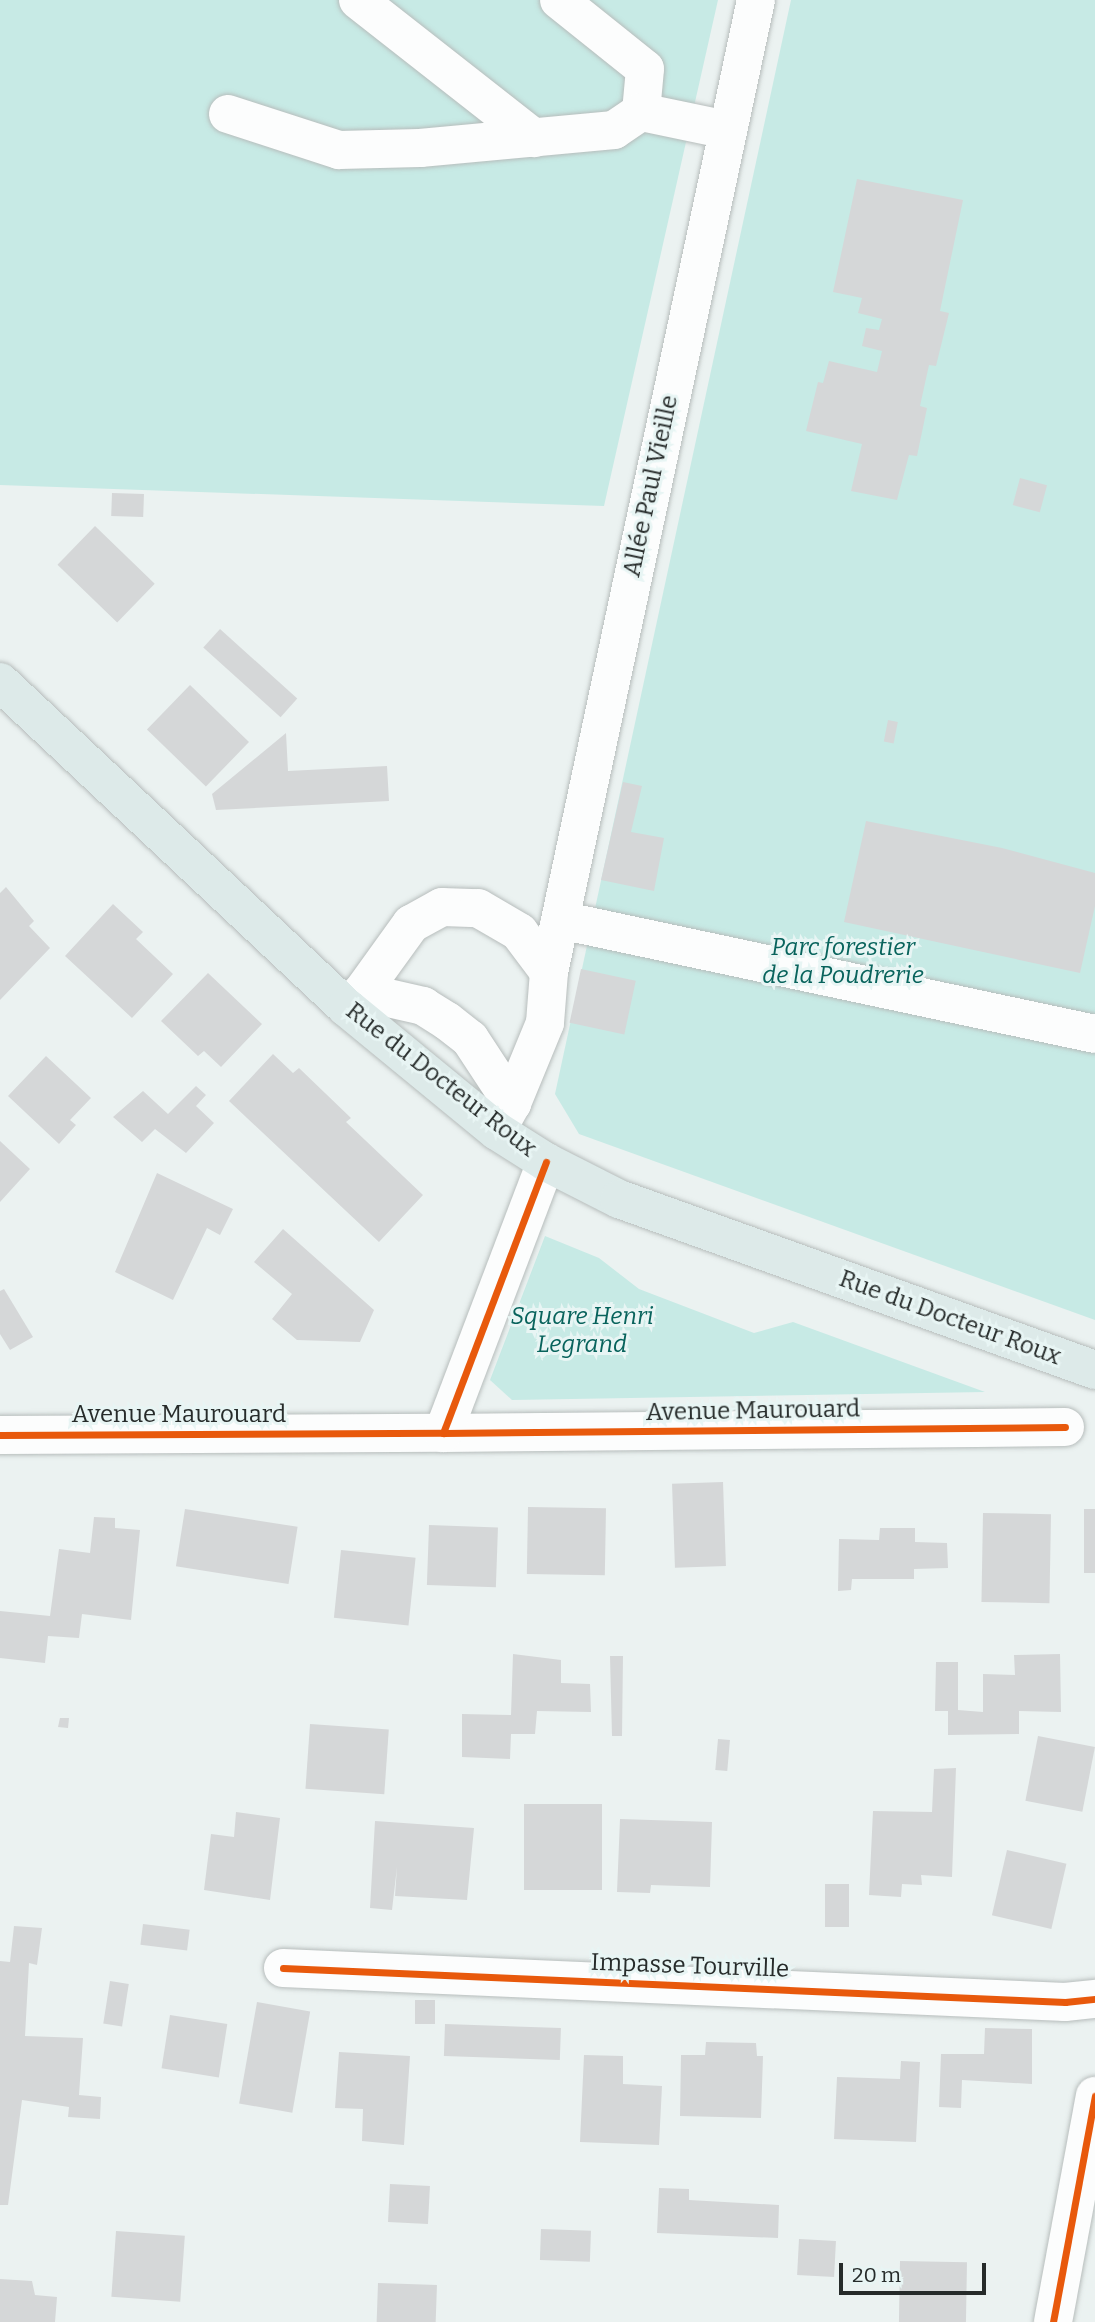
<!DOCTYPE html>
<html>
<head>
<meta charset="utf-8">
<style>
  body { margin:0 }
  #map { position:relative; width:1095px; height:2322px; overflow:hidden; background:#ebf2f1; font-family:Bitter,serif }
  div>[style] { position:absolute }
  .green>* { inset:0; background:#c7eae5 }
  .building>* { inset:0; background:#d5d7d8; transform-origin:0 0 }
  .roads { filter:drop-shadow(0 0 2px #b7bdbc) drop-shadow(0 0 2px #b7bdbc) }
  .minor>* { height:38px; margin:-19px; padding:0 19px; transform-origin:19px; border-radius:19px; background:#fcfdfd }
  .major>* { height:38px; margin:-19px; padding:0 19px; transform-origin:19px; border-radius:19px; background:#ddeae9 }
  .cycleway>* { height:7px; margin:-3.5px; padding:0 3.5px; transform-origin:3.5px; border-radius:3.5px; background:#e8590c }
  span { translate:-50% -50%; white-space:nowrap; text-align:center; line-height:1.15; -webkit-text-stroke:6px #e8f5f4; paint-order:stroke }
  .street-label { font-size:24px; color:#262b2a }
  .park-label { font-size:24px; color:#08635c; font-style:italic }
  .scale { position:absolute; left:839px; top:2263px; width:147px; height:32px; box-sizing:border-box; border:4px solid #262b2a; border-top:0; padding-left:9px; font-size:21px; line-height:24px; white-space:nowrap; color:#262b2a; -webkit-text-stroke:5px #e8f5f4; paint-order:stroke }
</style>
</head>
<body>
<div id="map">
  <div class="green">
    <div style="clip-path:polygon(0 0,718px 0,604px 506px,0 485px)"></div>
    <div style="clip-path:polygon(791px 0,1095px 0,1095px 1320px,579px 1134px,555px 1094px)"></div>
    <div style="clip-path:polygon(545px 1236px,599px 1258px,639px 1289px,754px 1333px,793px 1322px,985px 1392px,512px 1400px,490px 1380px)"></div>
  </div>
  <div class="building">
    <div style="clip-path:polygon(857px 179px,963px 200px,940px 311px,949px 313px,936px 366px,929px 365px,920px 406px,927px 408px,917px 456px,909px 455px,897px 500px,851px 491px,862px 444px,806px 431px,818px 382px,823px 383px,829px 361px,877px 372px,882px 351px,862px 346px,866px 328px,879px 330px,882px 319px,858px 313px,862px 298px,833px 292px)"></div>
    <div style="left:1020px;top:478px;width:28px;height:28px;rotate:15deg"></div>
    <div style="left:112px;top:493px;width:32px;height:23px;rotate:2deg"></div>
    <div style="left:95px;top:526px;width:83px;height:54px;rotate:44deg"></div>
    <div style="left:220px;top:629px;width:104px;height:25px;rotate:42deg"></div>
    <div style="left:190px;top:685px;width:82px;height:62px;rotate:44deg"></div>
    <div style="left:888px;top:720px;width:10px;height:22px;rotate:11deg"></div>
    <div style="clip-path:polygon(286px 733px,288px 771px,387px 766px,389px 801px,216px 810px,212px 794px)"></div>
    <div style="clip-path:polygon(623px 782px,642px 786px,631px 832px,664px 838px,654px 891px,601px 880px)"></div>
    <div style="clip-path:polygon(866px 821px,1002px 848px,1095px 873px,1095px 906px,1080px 973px,844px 922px)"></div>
    <div style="clip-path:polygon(6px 887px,34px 921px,29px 926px,50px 948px,0 1000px,0 893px)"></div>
    <div style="clip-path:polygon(113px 904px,143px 932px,136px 939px,173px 974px,132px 1018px,65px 956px)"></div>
    <div style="left:581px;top:969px;width:56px;height:55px;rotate:12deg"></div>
    <div style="clip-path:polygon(208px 973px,262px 1024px,221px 1067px,204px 1051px,198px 1056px,161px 1021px)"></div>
    <div style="clip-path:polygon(273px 1054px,293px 1073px,299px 1068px,351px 1118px,346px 1122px,423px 1195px,379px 1242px,229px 1101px)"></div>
    <div style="clip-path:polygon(46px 1056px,91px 1098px,70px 1120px,76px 1125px,59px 1144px,8px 1096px)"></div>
    <div style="clip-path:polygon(196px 1086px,206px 1095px,196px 1106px,214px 1123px,186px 1153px,155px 1129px,142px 1142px,113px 1117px,143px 1091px,168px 1114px)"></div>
    <div style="clip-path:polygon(0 1141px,30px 1169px,0 1202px)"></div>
    <div style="clip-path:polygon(157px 1173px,233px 1209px,220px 1235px,207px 1228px,173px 1300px,115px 1272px)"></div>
    <div style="clip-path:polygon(283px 1229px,374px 1310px,360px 1342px,297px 1340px,272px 1319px,292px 1294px,254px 1262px)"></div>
    <div style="clip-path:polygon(4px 1289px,33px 1337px,10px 1350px,0 1334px,0 1291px)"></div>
    <div style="left:723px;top:1482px;width:84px;height:51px;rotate:88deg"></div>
    <div style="left:528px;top:1507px;width:78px;height:67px;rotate:1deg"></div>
    <div style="left:185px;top:1509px;width:114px;height:58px;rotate:9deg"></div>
    <div style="left:1084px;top:1509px;width:11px;height:64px"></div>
    <div style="left:983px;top:1513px;width:68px;height:89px;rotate:1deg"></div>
    <div style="clip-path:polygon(94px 1517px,115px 1518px,115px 1528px,140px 1530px,131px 1620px,82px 1614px,79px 1638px,48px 1636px,45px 1663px,0 1658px,0 1611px,50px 1616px,59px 1549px,90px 1553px)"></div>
    <div style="left:429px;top:1525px;width:69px;height:60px;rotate:2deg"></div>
    <div style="clip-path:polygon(880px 1528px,915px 1528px,915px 1542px,947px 1543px,948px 1568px,914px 1569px,914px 1579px,852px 1579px,851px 1590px,838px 1591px,839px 1539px,879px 1540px)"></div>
    <div style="left:341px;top:1550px;width:75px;height:68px;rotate:6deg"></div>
    <div style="clip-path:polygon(513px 1654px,561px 1660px,561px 1683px,590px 1684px,591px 1712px,537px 1711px,535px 1734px,511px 1734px,510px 1759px,462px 1757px,462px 1714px,511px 1715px)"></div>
    <div style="clip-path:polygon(1060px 1654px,1061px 1712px,1019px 1711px,1019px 1734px,948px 1735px,948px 1711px,935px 1711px,936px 1662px,958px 1662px,958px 1710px,983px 1712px,983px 1674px,1015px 1675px,1014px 1655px)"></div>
    <div style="clip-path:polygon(610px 1656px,623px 1656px,622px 1736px,612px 1736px)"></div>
    <div style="clip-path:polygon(60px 1718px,69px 1718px,68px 1728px,58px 1727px)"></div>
    <div style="left:310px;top:1724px;width:79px;height:65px;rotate:4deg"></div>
    <div style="left:1038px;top:1736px;width:58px;height:66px;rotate:11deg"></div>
    <div style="left:718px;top:1739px;width:12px;height:31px;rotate:5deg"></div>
    <div style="clip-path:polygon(956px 1768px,952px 1877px,921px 1875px,922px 1885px,902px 1884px,901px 1897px,869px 1895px,873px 1811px,932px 1812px,934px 1769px)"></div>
    <div style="left:524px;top:1804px;width:78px;height:86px"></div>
    <div style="clip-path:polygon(236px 1812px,280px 1818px,270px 1900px,204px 1890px,211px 1834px,234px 1837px)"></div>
    <div style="clip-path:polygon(620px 1819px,712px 1822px,710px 1887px,651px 1885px,650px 1893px,617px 1892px)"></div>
    <div style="clip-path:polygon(375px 1821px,474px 1828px,467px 1900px,395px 1896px,397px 1867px,392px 1910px,370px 1908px)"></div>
    <div style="left:1007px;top:1850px;width:61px;height:67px;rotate:13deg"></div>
    <div style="left:825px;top:1884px;width:24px;height:43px"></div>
    <div style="left:143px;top:1924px;width:47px;height:21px;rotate:7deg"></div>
    <div style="clip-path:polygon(14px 1926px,42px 1928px,37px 1965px,29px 1963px,25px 2036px,83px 2038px,79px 2095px,101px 2097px,100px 2119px,68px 2117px,69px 2107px,22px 2100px,8px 2205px,0 2205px,0 1961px,10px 1962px)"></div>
    <div style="left:110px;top:1981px;width:19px;height:43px;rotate:9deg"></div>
    <div style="left:415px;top:2000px;width:20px;height:24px"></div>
    <div style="left:257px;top:2002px;width:54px;height:103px;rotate:10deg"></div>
    <div style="left:170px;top:2015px;width:58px;height:54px;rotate:9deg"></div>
    <div style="left:445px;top:2024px;width:116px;height:32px;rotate:2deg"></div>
    <div style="clip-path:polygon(985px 2028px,1032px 2029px,1032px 2084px,962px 2080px,961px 2108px,939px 2107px,941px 2054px,984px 2054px)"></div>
    <div style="clip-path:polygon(706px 2042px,756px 2043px,757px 2056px,763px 2056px,761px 2118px,680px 2116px,681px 2055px,705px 2055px)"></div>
    <div style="clip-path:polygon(339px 2052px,410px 2056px,404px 2145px,362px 2141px,363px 2109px,335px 2108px)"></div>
    <div style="clip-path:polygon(584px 2055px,623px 2056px,623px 2084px,662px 2086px,659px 2145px,580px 2142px)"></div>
    <div style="clip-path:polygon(901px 2061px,920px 2062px,916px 2142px,834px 2139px,837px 2077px,900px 2079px)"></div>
    <div style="left:390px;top:2184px;width:40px;height:38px;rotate:3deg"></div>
    <div style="clip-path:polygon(659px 2188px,689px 2189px,689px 2200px,779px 2205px,778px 2238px,657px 2233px)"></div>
    <div style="left:541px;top:2229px;width:50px;height:31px;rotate:2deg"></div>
    <div style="left:116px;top:2231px;width:69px;height:66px;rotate:4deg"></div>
    <div style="left:799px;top:2239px;width:37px;height:36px;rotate:3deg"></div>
    <div style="left:900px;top:2261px;width:67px;height:61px;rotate:1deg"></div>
    <div style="clip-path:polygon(0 2279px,32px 2281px,35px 2295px,57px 2297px,55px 2322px,0 2322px)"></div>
    <div style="left:378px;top:2283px;width:59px;height:39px;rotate:2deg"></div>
  </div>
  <div class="roads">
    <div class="minor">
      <div style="left:358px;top:0;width:224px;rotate:38.1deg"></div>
      <div style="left:559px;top:0;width:110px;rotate:38.7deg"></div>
      <div style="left:645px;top:69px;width:43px;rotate:95.3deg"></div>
      <div style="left:228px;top:114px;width:117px;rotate:18deg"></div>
      <div style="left:339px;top:150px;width:81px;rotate:-1.4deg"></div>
      <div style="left:420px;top:148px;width:195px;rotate:-5.3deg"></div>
      <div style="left:614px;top:130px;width:32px;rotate:-34deg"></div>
      <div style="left:641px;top:112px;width:88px;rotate:11.8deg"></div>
      <div style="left:560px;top:920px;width:547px;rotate:12.03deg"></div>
      <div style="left:549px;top:972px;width:994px;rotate:-77.98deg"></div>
      <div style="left:362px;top:992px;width:84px;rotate:-54.2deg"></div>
      <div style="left:411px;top:924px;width:35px;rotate:-29deg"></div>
      <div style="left:442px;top:907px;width:36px;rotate:2deg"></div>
      <div style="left:478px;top:908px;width:48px;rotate:30.3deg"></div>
      <div style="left:519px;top:932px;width:50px;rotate:53.1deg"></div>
      <div style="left:549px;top:972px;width:51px;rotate:94.5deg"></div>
      <div style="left:545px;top:1023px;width:87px;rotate:112.4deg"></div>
      <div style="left:346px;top:1007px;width:22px;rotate:-43deg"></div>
      <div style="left:362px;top:992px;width:63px;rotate:12.9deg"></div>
      <div style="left:423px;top:1006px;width:28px;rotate:32deg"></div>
      <div style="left:447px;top:1021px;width:29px;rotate:38deg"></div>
      <div style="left:470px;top:1039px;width:77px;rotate:56.7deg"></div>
      <div style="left:512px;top:1103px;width:23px;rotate:119deg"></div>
      <div style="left:443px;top:1433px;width:622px;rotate:-0.55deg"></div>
      <div style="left:0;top:1435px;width:443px;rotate:-0.3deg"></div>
      <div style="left:443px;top:1433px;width:290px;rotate:-69.2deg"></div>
      <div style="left:283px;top:1968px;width:783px;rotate:2.49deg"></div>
      <div style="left:1065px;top:2002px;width:30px;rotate:-6deg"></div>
      <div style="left:1053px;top:2322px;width:230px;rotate:-79.5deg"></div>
    </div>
    <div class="major">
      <div style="left:0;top:682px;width:475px;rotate:43.2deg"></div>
      <div style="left:346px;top:1007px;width:195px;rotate:39.4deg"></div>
      <div style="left:497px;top:1131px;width:58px;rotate:32.3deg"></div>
      <div style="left:546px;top:1162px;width:82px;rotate:26.9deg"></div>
      <div style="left:619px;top:1199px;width:506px;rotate:19.76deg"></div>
    </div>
  </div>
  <div class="cycleway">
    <div style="left:443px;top:1433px;width:622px;rotate:-0.55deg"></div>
    <div style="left:0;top:1435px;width:443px;rotate:-0.3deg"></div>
    <div style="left:443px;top:1433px;width:290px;rotate:-69.2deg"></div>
    <div style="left:283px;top:1968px;width:783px;rotate:2.49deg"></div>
    <div style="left:1065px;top:2002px;width:30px;rotate:-6deg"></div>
    <div style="left:1053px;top:2322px;width:230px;rotate:-79.5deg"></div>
  </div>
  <div class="street-label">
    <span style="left:651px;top:486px;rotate:-78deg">Allée Paul Vieille</span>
    <span style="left:441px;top:1080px;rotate:38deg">Rue du Docteur Roux</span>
    <span style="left:950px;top:1318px;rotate:20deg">Rue du Docteur Roux</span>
    <span style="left:753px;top:1411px;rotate:-1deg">Avenue Maurouard</span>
    <span style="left:179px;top:1415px">Avenue Maurouard</span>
    <span style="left:690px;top:1966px;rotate:2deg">Impasse Tourville</span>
  </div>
  <div class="park-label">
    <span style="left:843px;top:962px">Parc forestier<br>de la Poudrerie</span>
    <span style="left:582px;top:1331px">Square Henri<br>Legrand</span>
  </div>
  <div class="scale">20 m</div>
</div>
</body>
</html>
